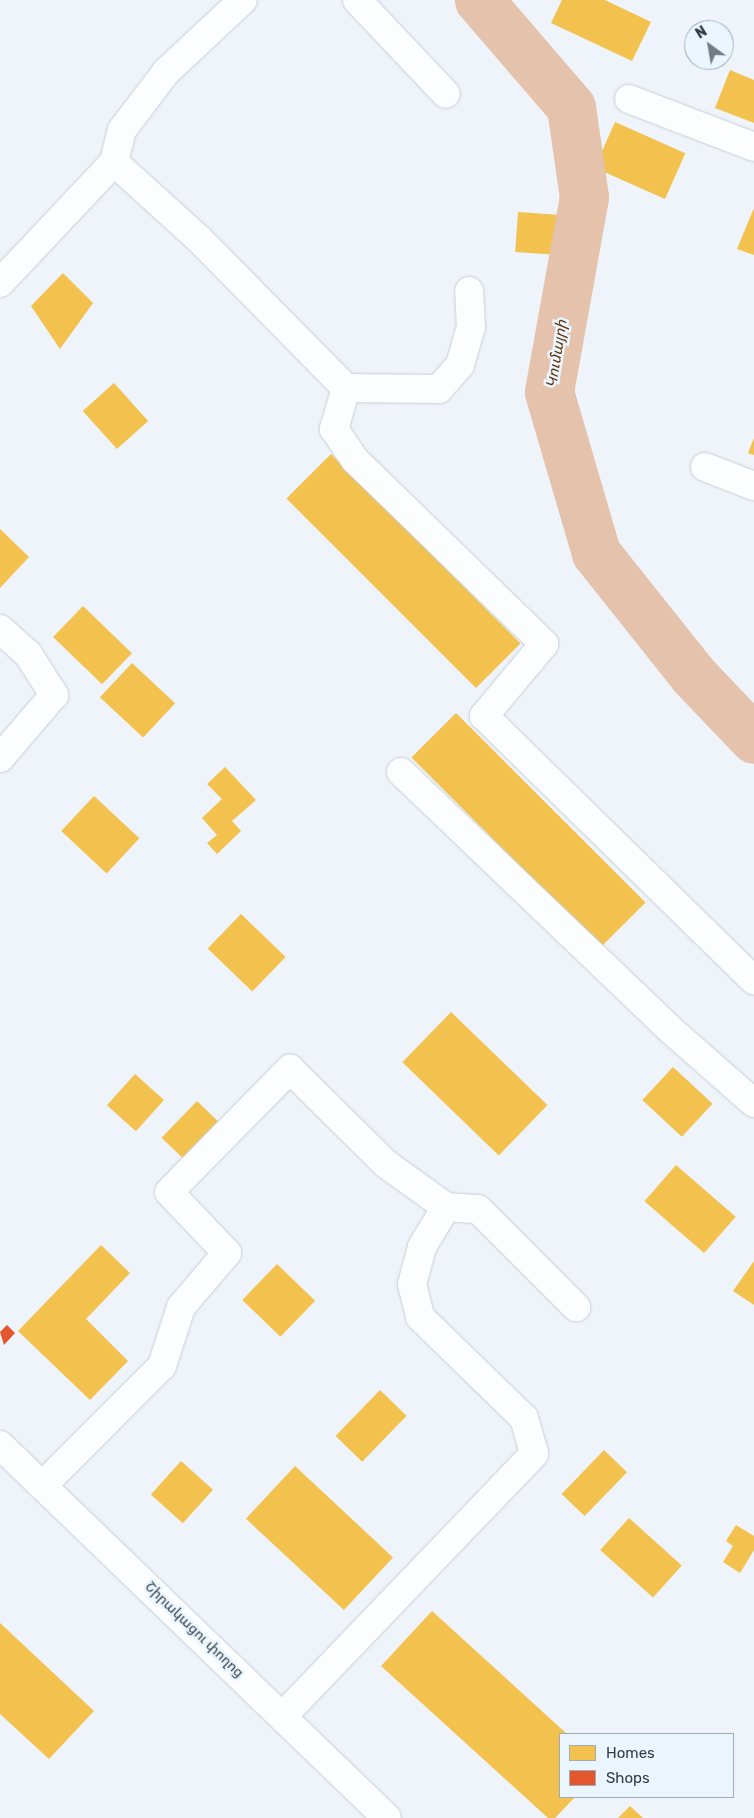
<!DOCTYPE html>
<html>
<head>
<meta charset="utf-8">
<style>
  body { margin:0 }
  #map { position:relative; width:754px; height:1818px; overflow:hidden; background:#eef4f9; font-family:Rubik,"Noto Sans Armenian",sans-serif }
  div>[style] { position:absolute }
  .homes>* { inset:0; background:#f2c14e; transform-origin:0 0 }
  .shops>* { inset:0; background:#e4572e }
  .river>* { height:49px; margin:-24.5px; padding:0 24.5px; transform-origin:24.5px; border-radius:24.5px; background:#e4c2ab }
  .roads { filter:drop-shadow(0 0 1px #c8cfd5) drop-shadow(0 0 1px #c8cfd5) }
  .minor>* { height:28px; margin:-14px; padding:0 14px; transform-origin:14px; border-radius:14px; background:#fcfdfe }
  .major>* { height:28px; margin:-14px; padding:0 14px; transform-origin:14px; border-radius:14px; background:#fcfdfe }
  span { translate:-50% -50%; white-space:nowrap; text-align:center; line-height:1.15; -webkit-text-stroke:5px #eaf5fd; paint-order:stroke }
  .street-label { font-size:14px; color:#313c44 }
  .water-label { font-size:15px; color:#623209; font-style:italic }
  .legend { position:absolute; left:559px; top:1733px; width:175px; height:65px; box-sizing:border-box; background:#eaf5fd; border:1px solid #a0abb3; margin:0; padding:6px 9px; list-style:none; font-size:15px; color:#313c44 }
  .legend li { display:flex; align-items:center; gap:10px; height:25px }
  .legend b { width:25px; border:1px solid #a0abb3 }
  .north { position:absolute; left:684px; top:20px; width:50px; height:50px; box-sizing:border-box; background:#eaf5fd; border:1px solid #a0abb3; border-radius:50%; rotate:328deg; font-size:14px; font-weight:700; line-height:20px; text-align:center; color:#313c44 }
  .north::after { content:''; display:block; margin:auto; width:18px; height:22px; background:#737c83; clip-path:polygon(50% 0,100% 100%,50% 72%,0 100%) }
</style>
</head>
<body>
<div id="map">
  <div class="homes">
    <div style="clip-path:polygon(562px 0,605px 0,651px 22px,632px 61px,551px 23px)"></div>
    <div style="clip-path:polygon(730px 70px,754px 80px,754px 123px,715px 108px)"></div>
    <div style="left:615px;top:122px;width:77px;height:50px;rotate:24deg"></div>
    <div style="clip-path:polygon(754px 208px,754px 255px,737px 249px)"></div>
    <div style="left:518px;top:212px;width:52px;height:40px;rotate:4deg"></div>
    <div style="clip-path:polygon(63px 273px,93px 303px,60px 349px,31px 306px)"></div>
    <div style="left:114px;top:383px;width:51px;height:42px;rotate:48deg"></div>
    <div style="clip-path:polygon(754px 438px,754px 455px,748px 453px)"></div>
    <div style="left:331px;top:454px;width:268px;height:63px;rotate:45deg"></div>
    <div style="clip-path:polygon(0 529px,29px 557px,0 588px)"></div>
    <div style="left:83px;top:606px;width:68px;height:43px;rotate:44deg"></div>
    <div style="left:132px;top:663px;width:59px;height:47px;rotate:43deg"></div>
    <div style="left:456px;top:713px;width:268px;height:63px;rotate:45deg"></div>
    <div style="clip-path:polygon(225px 767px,256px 800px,232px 821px,241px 831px,217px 854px,207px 843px,217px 835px,202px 818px,222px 799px,207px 784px)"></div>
    <div style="left:94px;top:796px;width:62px;height:48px;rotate:43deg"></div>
    <div style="left:241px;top:914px;width:62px;height:48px;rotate:44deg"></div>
    <div style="left:451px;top:1012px;width:134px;height:70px;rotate:44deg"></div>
    <div style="left:673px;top:1067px;width:54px;height:45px;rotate:43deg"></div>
    <div style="left:135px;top:1074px;width:39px;height:42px;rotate:42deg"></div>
    <div style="left:197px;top:1101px;width:29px;height:51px;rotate:44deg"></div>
    <div style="left:676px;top:1165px;width:79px;height:48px;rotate:41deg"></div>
    <div style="clip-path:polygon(101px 1245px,130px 1273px,86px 1319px,128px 1361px,90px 1400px,18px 1331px)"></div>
    <div style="clip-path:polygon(754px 1261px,754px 1305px,733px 1291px)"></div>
    <div style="left:277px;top:1264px;width:53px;height:50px;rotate:44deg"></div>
    <div style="left:380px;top:1390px;width:37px;height:64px;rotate:44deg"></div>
    <div style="left:604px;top:1450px;width:32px;height:61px;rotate:44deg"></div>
    <div style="left:181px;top:1461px;width:43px;height:45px;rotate:42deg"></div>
    <div style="left:295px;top:1466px;width:134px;height:72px;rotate:43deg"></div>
    <div style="left:629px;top:1518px;width:71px;height:43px;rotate:42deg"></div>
    <div style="clip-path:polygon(736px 1525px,754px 1536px,754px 1550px,740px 1573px,723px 1562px,733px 1546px,726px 1541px)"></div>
    <div style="clip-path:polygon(432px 1611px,567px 1734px,560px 1734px,560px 1797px,575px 1797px,555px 1818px,548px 1818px,381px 1666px)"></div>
    <div style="clip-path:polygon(0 1623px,94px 1711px,49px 1759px,0 1714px)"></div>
    <div style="clip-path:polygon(630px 1806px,643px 1818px,618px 1818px)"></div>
  </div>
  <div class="shops">
    <div style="clip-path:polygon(7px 1325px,15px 1333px,4px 1345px,0 1332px)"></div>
  </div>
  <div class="river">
    <div style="left:479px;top:0;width:141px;rotate:49.3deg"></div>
    <div style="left:571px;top:107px;width:91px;rotate:81.8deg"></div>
    <div style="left:584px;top:197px;width:198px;rotate:100.2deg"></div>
    <div style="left:549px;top:392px;width:168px;rotate:73.7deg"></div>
    <div style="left:596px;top:553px;width:156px;rotate:51.5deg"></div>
    <div style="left:693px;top:675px;width:88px;rotate:46.4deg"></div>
  </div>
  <div class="roads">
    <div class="minor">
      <div style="left:357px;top:0;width:129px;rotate:46.6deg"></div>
      <div style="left:629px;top:99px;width:134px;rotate:21deg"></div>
      <div style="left:114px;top:162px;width:33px;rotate:-76deg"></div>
      <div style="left:122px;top:130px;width:73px;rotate:-52.8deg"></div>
      <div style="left:166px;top:72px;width:105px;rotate:-43.1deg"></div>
      <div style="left:0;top:283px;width:166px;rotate:-46.7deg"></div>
      <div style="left:114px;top:162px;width:115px;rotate:42.2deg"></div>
      <div style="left:199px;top:239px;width:209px;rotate:45.4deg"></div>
      <div style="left:346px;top:388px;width:43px;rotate:106.3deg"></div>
      <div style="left:334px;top:429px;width:37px;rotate:56deg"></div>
      <div style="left:355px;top:460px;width:264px;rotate:44.2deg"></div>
      <div style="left:544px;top:644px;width:94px;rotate:129.8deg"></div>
      <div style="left:484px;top:716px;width:378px;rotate:44.4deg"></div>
      <div style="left:346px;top:388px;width:93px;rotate:0.6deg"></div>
      <div style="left:439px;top:389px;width:32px;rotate:-49deg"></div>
      <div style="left:460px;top:365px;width:40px;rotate:-74deg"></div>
      <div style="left:471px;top:327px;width:36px;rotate:-93deg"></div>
      <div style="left:705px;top:467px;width:53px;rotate:21.2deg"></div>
      <div style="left:0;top:629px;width:38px;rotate:42deg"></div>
      <div style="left:28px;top:654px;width:49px;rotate:57.6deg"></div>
      <div style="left:54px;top:695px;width:83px;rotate:130.6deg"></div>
      <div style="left:401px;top:772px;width:375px;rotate:43.7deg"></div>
      <div style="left:672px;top:1031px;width:109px;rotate:41.3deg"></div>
      <div style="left:446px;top:1207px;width:32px;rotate:4deg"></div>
      <div style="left:478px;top:1209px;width:139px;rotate:45deg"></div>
      <div style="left:43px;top:1485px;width:168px;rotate:-45deg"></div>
      <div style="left:162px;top:1366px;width:62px;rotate:-72.1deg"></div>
      <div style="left:181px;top:1307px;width:71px;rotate:-49.6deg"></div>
      <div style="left:227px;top:1253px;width:84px;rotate:-133.6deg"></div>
      <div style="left:169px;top:1192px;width:173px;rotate:-45.5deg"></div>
      <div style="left:290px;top:1069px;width:135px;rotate:44.7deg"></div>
      <div style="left:386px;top:1164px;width:74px;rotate:35.6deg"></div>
      <div style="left:446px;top:1207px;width:47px;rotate:121deg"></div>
      <div style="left:422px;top:1247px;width:38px;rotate:105deg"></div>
      <div style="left:412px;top:1284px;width:34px;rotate:76deg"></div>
      <div style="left:420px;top:1317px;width:145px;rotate:44.2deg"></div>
      <div style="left:524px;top:1418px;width:37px;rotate:74deg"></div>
      <div style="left:534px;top:1454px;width:363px;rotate:133.8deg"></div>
    </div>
    <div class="major">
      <div style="left:0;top:1445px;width:537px;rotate:43.94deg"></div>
    </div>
  </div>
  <div class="street-label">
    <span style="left:194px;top:1630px;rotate:44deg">Շիրակացու փողոց</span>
  </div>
  <div class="water-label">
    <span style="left:557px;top:354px;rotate:-81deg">Կումայրի</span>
  </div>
  <ul class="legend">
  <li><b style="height:14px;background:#f2c14e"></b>Homes</li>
  <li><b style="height:14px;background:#e4572e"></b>Shops</li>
  </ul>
  <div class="north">N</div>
</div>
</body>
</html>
